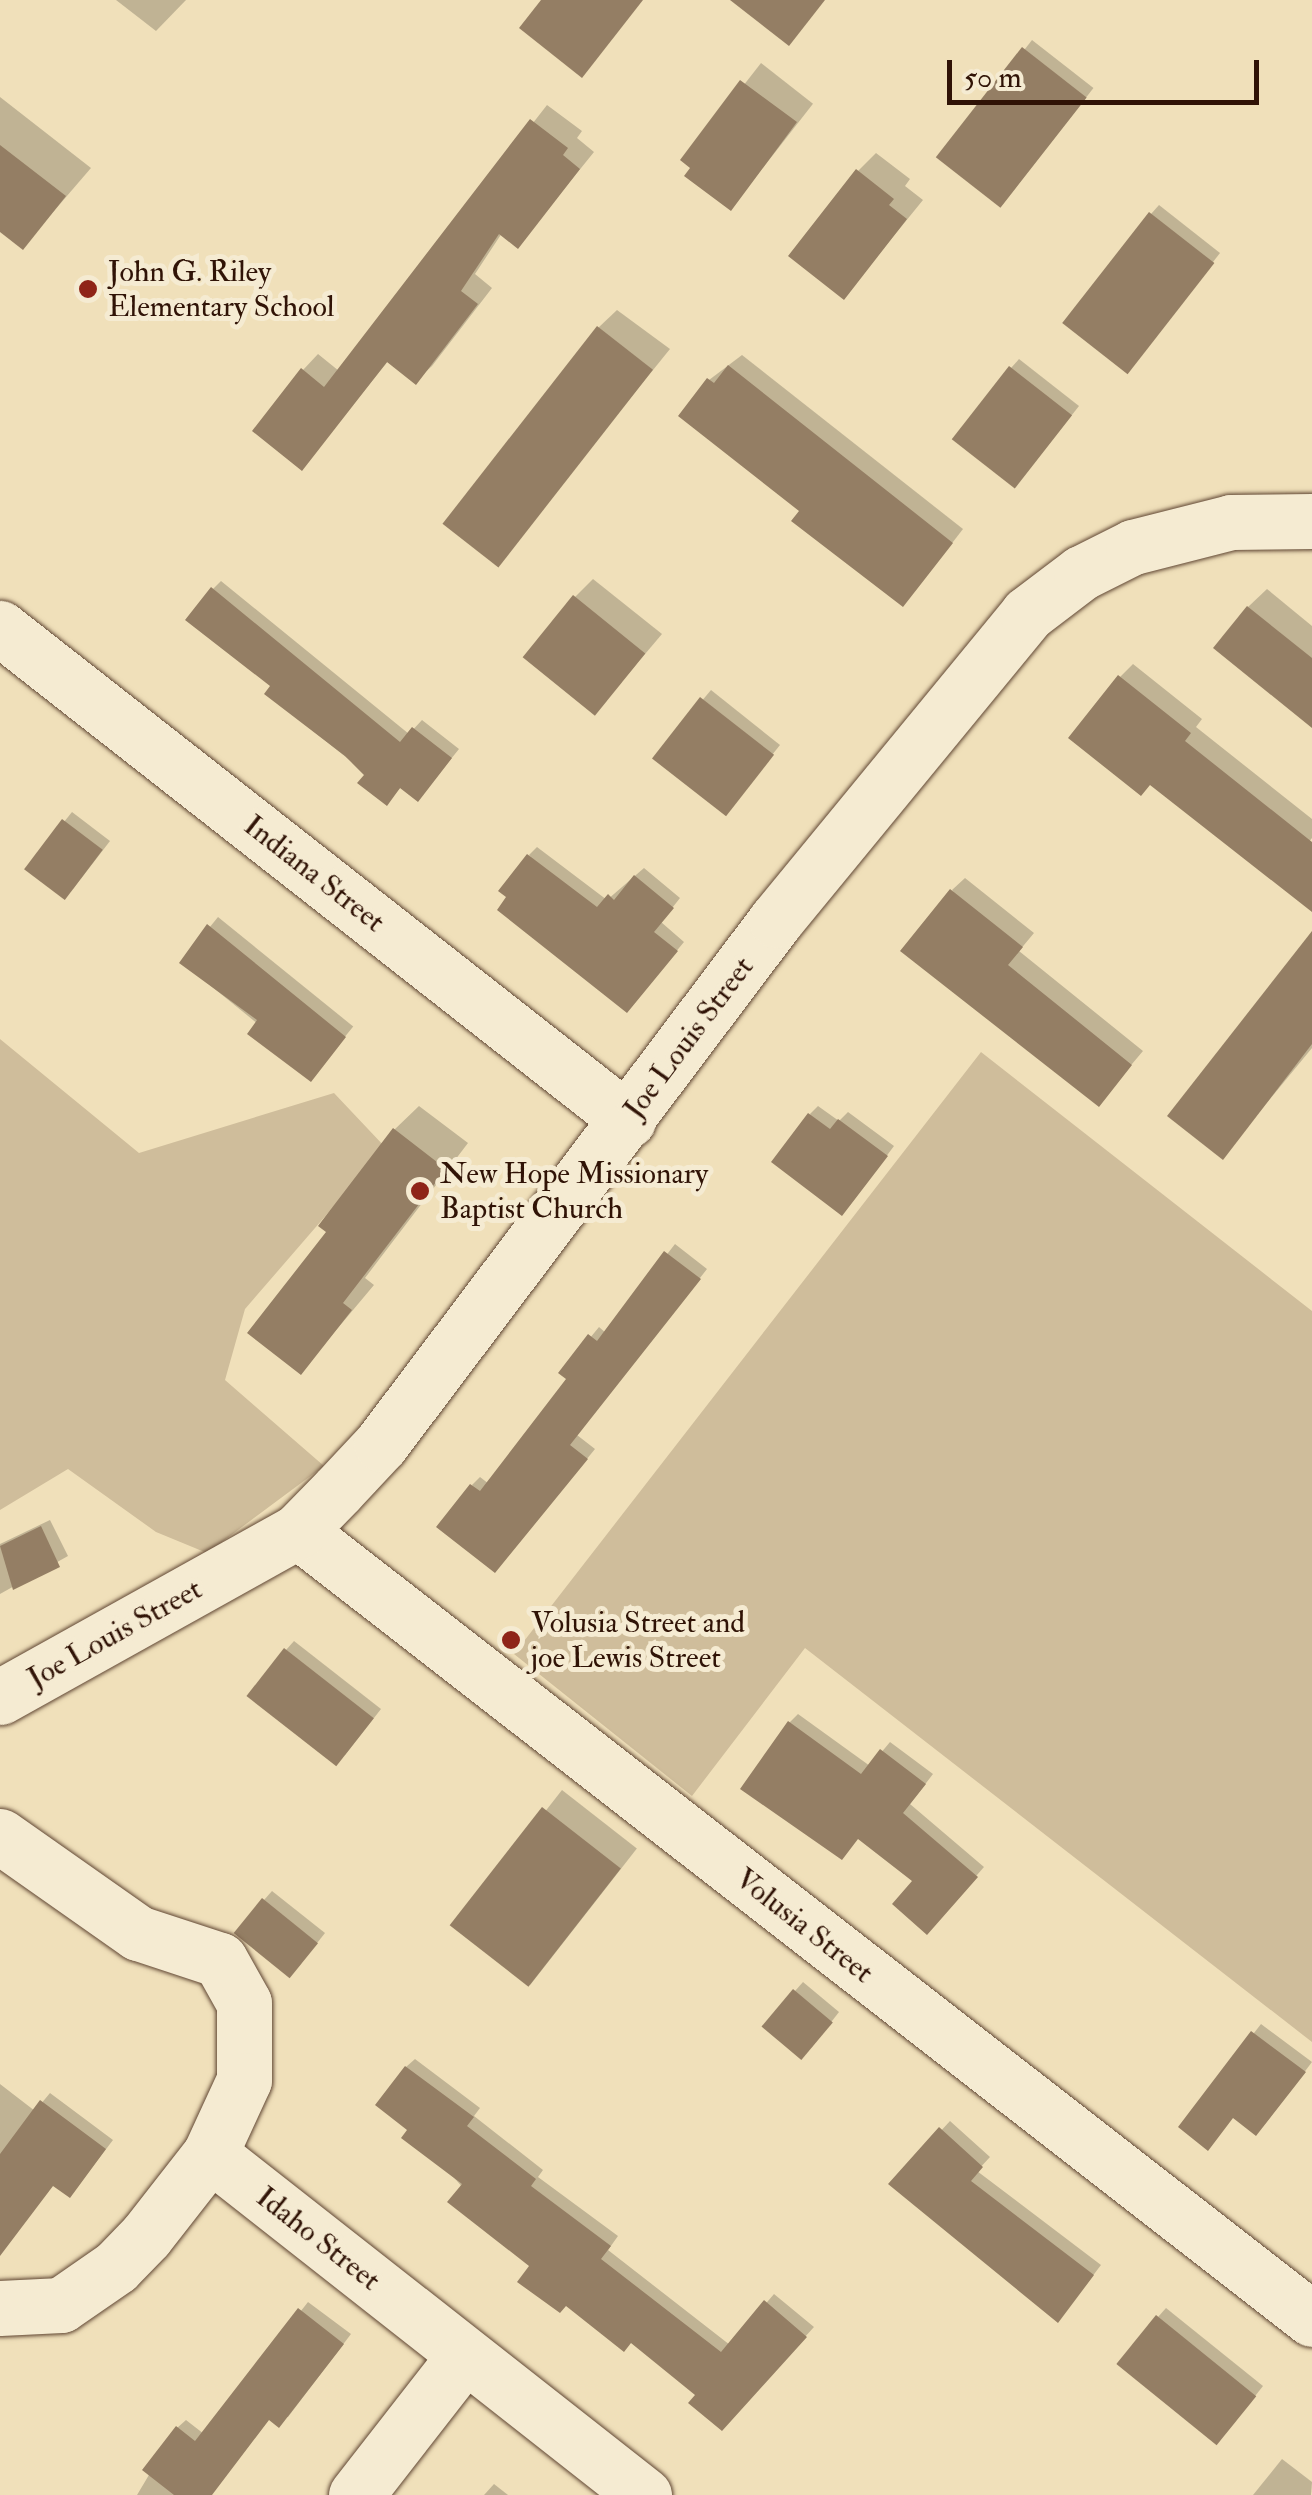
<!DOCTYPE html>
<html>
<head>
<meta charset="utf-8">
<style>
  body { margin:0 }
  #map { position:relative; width:1312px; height:2495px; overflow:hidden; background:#f0e0ba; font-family:"IM FELL Double Pica",serif }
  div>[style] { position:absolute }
  .green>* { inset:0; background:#cfbd9b }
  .shadow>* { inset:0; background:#0003; transform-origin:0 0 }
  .building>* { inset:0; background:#947e64; transform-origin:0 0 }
  .roads { filter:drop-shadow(0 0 2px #604633) drop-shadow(0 0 2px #604633) }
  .minor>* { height:55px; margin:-27.5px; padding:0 27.5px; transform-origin:27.5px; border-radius:27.5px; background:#f5ebd2 }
  .dots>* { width:28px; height:28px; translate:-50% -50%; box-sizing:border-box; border:5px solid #f5ebd2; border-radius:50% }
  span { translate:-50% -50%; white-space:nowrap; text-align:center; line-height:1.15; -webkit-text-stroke:10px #f5ebd2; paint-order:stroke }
  .poi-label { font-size:30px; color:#301306 }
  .left { translate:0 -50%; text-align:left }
  .street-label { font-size:30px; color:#301306 }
  .scale { position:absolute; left:947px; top:60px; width:312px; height:45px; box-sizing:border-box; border:5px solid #301306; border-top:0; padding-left:12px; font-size:30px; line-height:35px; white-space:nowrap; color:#301306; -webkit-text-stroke:8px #f5ebd2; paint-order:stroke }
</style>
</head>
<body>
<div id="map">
  <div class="green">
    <div style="clip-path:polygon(0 1039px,139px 1153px,334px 1093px,385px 1147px,245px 1309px,225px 1380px,324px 1466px,207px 1553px,156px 1532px,68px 1469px,0 1510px)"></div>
    <div style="clip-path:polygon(981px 1052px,1312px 1311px,1312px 2042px,805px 1648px,692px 1796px,514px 1654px)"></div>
  </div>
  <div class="shadow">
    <div style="clip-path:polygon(116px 0,186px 0,156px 31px)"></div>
    <div style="left:1032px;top:40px;width:78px;height:149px;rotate:38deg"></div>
    <div style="left:761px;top:63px;width:66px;height:124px;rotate:38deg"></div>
    <div style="clip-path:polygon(0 97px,91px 168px,23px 247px,0 229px)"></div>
    <div style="clip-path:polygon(547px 105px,582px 131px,577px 138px,594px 152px,518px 246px,502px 233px,475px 274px,492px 288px,432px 366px,416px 381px,389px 360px,302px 468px,303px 370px,318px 354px,339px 371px)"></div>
    <div style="clip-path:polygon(876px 153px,910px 179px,905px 186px,923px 200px,844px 297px,858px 171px)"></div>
    <div style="clip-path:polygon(1159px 205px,1220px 253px,1135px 362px,1151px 214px)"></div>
    <div style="clip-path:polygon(617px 310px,670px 349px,496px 564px,598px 328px)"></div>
    <div style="clip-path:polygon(742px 355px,963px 529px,915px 591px,802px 510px,709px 380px)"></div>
    <div style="clip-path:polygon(1019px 359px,1079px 406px,1023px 477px,1011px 368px)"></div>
    <div style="clip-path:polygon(593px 579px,662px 634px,596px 712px,575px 597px)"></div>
    <div style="clip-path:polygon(221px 581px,409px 734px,422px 720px,459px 749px,426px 790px,402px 786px,387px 803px,367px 774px,267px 694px,274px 685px,213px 589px)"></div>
    <div style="clip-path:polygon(1267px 589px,1312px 626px,1312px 705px,1248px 607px)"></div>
    <div style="clip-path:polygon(1133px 664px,1202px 719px,1196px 727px,1312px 819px,1312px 838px,1288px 867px,1120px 677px)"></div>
    <div style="clip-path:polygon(711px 690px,780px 745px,732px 805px,654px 758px)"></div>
    <div style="clip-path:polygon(72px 812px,110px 841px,73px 889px,27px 868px)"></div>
    <div style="clip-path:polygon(537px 847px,607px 900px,644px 868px,680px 898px,661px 922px,684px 942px,635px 1001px,529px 855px)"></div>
    <div style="clip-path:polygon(965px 878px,1034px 933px,1019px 951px,1143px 1051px,1099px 1103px,952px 890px)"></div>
    <div style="left:218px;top:917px;width:174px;height:58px;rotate:39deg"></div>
    <div style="clip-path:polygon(1312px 935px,1312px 1048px,1223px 1156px)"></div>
    <div style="clip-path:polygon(419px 1106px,468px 1143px,365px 1278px,374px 1285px,301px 1372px,329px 1231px,394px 1130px)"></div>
    <div style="clip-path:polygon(818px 1106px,839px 1121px,848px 1112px,894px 1146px,850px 1205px,810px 1114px)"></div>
    <div style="clip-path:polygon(675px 1244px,707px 1269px,577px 1435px,595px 1449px,504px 1561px,472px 1485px,480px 1477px,489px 1484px,569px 1378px,562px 1372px,599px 1327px,606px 1333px)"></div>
    <div style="clip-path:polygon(50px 1520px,68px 1556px,0 1594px,0 1544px)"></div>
    <div style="clip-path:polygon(294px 1641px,381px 1709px,345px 1755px,286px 1650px)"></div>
    <div style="clip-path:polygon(798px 1714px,870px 1766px,890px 1742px,933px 1774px,910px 1804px,984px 1867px,935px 1923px,916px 1881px,789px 1723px)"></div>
    <div style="left:562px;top:1790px;width:95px;height:173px;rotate:38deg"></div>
    <div style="clip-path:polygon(272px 1891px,325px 1933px,299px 1966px,264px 1900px)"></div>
    <div style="clip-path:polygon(803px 1982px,839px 2012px,811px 2048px,795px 1991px)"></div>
    <div style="clip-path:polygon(1261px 2024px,1312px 2062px,1265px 2124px,1234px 2116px,1181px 2127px)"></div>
    <div style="clip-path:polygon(415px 2059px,480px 2108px,474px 2116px,543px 2170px,538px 2177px,618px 2236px,608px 2250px,730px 2345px,774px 2294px,814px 2327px,730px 2419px,532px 2266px,411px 2129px,406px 2067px)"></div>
    <div style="clip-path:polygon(0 2084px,35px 2111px,50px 2093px,113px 2140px,78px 2186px,54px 2184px,0 2252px)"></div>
    <div style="clip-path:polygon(950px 2121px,990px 2157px,977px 2171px,1101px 2265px,1066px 2311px,892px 2184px)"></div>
    <div style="clip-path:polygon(308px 2302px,351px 2334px,288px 2417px,270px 2418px,211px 2495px,137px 2495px,177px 2428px,186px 2420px,204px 2434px)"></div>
    <div style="clip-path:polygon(1166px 2308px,1263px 2386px,1226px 2433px,1158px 2317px)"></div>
    <div style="clip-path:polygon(1282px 2459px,1312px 2482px,1311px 2495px,1253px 2495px)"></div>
    <div style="clip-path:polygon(494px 2484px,508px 2495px,484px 2495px)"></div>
  </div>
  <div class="building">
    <div style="clip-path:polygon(541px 0,643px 0,582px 78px,519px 28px)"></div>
    <div style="clip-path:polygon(730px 0,825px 0,789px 46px)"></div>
    <div style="left:1022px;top:47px;width:82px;height:140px;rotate:38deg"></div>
    <div style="clip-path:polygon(740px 80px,797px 122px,731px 211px,684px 176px,690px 168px,680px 160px)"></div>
    <div style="clip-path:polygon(530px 119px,568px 148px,563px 155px,580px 169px,518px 249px,499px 234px,461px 291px,478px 304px,416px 385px,387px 362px,302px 471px,252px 431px,301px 368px,324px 387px)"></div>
    <div style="clip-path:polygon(0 145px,66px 196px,23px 250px,0 232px)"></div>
    <div style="clip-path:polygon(856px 169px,894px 199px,889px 205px,907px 219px,844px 300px,788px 256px)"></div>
    <div style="left:1149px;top:212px;width:83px;height:141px;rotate:38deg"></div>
    <div style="left:597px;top:326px;width:71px;height:251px;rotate:38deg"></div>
    <div style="clip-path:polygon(728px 365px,953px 543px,903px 607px,791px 521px,799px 511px,678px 416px,707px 378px,714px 383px)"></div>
    <div style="left:1009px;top:366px;width:80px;height:93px;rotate:38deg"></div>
    <div style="clip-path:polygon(211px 587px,400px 742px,412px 727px,452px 758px,418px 802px,400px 788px,387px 806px,357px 783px,364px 775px,345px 756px,264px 694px,270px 686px,185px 620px)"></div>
    <div style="left:573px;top:595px;width:93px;height:80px;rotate:39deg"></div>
    <div style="clip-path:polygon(1247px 606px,1312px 658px,1312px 728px,1213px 648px)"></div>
    <div style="clip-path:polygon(1118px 675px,1191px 733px,1185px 741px,1312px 842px,1312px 912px,1150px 785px,1141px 796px,1068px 738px)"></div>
    <div style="left:700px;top:697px;width:94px;height:78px;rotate:38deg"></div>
    <div style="left:62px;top:819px;width:51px;height:63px;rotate:37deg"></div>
    <div style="clip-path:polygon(527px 854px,597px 907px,608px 894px,614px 900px,634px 875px,674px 908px,654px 932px,678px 951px,627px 1013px,497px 910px,506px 897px,498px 891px)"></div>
    <div style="clip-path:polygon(950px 889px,1023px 947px,1008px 965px,1132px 1065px,1099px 1107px,900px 951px)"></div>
    <div style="clip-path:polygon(207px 924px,346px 1037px,311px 1082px,247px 1034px,257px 1020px,179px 963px)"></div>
    <div style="clip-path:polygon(1312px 931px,1312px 1044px,1223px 1160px,1167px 1116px)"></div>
    <div style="clip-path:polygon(808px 1113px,830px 1129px,838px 1119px,888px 1156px,842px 1216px,771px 1162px)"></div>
    <div style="clip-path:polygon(393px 1128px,446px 1169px,343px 1303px,352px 1310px,301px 1375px,247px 1333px,326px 1232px,318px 1226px)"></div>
    <div style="clip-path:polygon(664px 1251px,701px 1279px,570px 1445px,588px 1459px,495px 1573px,436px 1527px,470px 1484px,480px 1491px,566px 1379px,558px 1373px,588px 1334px,597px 1341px)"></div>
    <div style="clip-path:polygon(41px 1526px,60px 1567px,13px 1590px,0 1546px)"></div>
    <div style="left:284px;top:1648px;width:114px;height:61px;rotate:38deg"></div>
    <div style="clip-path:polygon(788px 1721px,861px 1774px,880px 1749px,926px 1784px,903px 1813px,978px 1877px,927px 1935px,892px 1904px,912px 1881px,858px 1839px,842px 1860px,740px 1789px)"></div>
    <div style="left:542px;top:1807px;width:100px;height:150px;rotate:38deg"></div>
    <div style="left:262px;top:1898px;width:72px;height:45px;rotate:39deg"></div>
    <div style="left:793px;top:1989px;width:52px;height:49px;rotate:40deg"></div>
    <div style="clip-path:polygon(1251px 2031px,1306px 2072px,1256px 2136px,1233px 2118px,1208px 2151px,1178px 2127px)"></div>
    <div style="clip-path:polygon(405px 2066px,474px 2117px,467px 2126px,536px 2179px,531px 2186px,611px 2246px,601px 2259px,721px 2352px,764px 2300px,807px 2337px,722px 2431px,688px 2403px,695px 2395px,631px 2343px,624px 2352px,566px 2306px,560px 2313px,517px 2282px,529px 2266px,447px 2202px,462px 2184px,401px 2138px,407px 2130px,375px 2105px)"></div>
    <div style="clip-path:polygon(40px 2100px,106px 2149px,70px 2198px,53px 2186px,0 2256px,0 2154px)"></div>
    <div style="clip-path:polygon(939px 2127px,983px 2167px,971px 2181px,1094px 2275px,1058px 2323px,888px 2184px)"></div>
    <div style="clip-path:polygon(298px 2308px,344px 2344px,279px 2428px,269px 2420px,212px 2495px,174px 2495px,142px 2470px,176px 2426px,195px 2441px)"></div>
    <div style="left:1156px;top:2315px;width:129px;height:63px;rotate:39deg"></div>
  </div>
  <div class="roads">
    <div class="minor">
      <div style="left:0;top:628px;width:798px;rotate:38.08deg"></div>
      <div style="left:298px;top:1531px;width:1284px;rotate:37.85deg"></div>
      <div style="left:0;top:1697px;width:341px;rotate:-29.1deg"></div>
      <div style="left:298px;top:1531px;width:57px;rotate:-45.7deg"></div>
      <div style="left:338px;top:1490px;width:63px;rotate:-46.9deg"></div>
      <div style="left:381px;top:1444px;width:656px;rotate:-52.99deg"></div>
      <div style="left:776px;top:920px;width:396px;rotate:-50.6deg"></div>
      <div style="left:1027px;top:614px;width:68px;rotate:-37.2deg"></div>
      <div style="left:1081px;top:573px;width:58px;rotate:-26.6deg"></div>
      <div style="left:1133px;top:547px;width:101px;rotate:-14.3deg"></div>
      <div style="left:1231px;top:522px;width:81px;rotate:-0.7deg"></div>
      <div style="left:0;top:1836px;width:169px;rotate:35.1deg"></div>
      <div style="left:138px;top:1933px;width:86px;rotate:18.2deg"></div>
      <div style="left:220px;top:1960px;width:49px;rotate:60.8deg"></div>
      <div style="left:244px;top:2003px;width:77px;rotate:90deg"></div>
      <div style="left:244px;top:2080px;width:81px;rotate:114.7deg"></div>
      <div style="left:210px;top:2154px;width:104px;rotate:128deg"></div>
      <div style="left:146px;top:2236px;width:43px;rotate:134.1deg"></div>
      <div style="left:116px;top:2267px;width:67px;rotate:145.4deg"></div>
      <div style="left:61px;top:2305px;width:61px;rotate:177.2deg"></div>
      <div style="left:210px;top:2154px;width:552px;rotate:38.16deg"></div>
      <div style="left:356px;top:2495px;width:177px;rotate:-52.1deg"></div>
    </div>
  </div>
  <div class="dots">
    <div style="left:88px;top:289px;background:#8f2418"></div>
    <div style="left:420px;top:1191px;background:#8f2418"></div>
    <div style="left:511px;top:1640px;background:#8f2418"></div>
  </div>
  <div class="poi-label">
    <span class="left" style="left:108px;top:289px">John G. Riley<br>Elementary School</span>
    <span class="left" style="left:440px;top:1191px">New Hope Missionary<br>Baptist Church</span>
    <span class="left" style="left:531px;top:1640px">Volusia Street and<br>joe Lewis Street</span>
  </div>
  <div class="street-label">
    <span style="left:314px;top:874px;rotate:38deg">Indiana Street</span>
    <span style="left:689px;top:1038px;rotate:-53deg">Joe Louis Street</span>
    <span style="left:115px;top:1634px;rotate:-29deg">Joe Louis Street</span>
    <span style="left:804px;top:1926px;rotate:38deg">Volusia Street</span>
    <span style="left:318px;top:2239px;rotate:38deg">Idaho Street</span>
  </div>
  <div class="scale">50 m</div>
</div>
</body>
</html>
